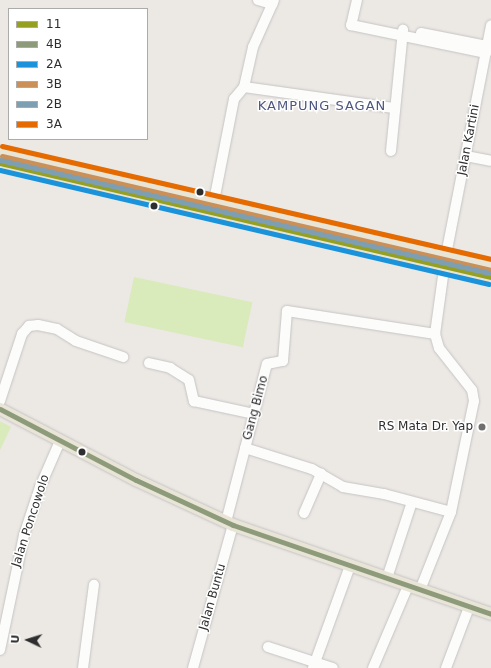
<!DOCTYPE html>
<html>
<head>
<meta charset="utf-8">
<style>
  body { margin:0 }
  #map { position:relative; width:491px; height:668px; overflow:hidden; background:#ece8e4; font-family:"DejaVu Sans",sans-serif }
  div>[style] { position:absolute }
  .pitch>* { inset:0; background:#d9eabb; transform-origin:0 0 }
  .roads { filter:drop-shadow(0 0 1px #c5c4c5) drop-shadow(0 0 1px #c5c4c5) }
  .minor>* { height:10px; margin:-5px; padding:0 5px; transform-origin:5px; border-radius:5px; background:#fcfcfb }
  .major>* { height:12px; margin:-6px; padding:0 6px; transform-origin:6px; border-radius:6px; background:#e8e4d6 }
  .bus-1>* { height:5px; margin:-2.5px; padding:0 2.5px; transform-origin:2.5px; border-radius:2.5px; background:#959f20 }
  .bus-2>* { height:5px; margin:-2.5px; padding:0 2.5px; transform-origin:2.5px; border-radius:2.5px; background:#8e9b7b }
  .bus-3>* { height:5px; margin:-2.5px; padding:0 2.5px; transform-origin:2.5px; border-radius:2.5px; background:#1a93db }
  .bus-4>* { height:5px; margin:-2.5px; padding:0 2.5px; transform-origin:2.5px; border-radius:2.5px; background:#cb8f58 }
  .bus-5>* { height:5px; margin:-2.5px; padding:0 2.5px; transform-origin:2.5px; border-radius:2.5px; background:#7e9fb2 }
  .bus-6>* { height:5px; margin:-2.5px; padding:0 2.5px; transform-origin:2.5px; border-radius:2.5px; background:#e56a00 }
  .dots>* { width:11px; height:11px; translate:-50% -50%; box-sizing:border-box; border:2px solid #fff; border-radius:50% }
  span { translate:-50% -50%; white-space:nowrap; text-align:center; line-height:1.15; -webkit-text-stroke:3px #fff; paint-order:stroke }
  .street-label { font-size:12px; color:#2e2e2e }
  .poi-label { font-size:12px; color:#2e2e2e }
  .right { translate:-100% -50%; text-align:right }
  .neighbourhood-label { font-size:13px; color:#4d5680; letter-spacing:1px }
  .legend { position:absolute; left:8px; top:8px; width:140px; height:132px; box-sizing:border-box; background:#fff; border:1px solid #ababab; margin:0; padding:5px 7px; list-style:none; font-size:12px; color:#2e2e2e }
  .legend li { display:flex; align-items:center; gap:8px; height:20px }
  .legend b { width:20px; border:1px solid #ababab }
  .north { position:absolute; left:8px; top:620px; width:40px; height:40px; -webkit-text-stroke:3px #fff; paint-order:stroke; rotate:274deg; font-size:11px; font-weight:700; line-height:16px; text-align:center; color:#2e2e2e }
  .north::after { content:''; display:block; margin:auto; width:14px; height:18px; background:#2e2e2e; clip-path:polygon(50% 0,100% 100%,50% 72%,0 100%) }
</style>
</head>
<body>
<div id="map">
  <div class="pitch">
    <div style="left:134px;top:277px;width:121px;height:46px;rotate:12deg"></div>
    <div style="clip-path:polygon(0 421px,11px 427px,0 450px)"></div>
  </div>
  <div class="roads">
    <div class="minor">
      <div style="left:258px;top:0;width:15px;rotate:16deg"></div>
      <div style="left:357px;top:0;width:26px;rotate:103deg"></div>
      <div style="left:351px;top:25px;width:138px;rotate:11.7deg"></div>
      <div style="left:421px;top:33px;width:67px;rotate:11.1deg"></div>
      <div style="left:244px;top:87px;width:151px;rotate:8deg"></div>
      <div style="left:391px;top:151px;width:122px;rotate:-84.3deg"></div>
      <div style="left:466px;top:156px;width:25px;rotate:11deg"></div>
      <div style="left:214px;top:201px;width:104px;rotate:-78.9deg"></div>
      <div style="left:234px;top:99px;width:16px;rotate:-50deg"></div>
      <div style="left:244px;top:87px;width:41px;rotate:-77.3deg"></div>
      <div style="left:253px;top:47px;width:51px;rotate:-65.9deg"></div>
      <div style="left:149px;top:363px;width:22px;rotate:13deg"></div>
      <div style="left:170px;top:368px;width:22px;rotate:32deg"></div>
      <div style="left:189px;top:380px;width:22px;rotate:77deg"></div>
      <div style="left:194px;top:401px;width:61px;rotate:12.2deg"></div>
      <div style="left:0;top:401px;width:71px;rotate:-71.8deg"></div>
      <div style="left:22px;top:334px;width:11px;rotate:-49deg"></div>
      <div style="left:29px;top:326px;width:9px;rotate:-6deg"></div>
      <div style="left:38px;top:325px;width:19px;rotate:12deg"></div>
      <div style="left:57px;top:329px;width:22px;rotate:32deg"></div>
      <div style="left:76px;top:341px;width:50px;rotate:18.8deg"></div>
      <div style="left:245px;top:448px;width:70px;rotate:17.4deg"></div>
      <div style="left:312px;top:469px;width:36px;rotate:30deg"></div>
      <div style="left:343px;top:487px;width:42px;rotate:9.7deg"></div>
      <div style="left:384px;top:494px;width:69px;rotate:15deg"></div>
      <div style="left:304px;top:513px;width:43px;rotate:-66.4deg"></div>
      <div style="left:226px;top:522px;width:163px;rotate:-75.5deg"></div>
      <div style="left:267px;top:364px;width:16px;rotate:-11deg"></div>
      <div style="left:283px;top:361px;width:50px;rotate:-85.4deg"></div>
      <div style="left:287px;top:311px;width:150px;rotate:8.8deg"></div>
      <div style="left:387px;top:578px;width:80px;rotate:-71.8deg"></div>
      <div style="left:420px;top:590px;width:84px;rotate:-68.3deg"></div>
      <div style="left:451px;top:512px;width:113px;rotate:-78.3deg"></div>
      <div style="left:474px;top:401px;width:11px;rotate:-100deg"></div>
      <div style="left:472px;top:390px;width:53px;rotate:-128.2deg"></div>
      <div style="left:439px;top:348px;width:15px;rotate:-106deg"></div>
      <div style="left:435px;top:334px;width:80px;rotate:-82.1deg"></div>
      <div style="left:446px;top:255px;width:234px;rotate:-78.9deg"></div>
      <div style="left:268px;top:647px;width:68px;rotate:17.9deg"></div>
      <div style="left:0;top:650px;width:117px;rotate:-78.2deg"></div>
      <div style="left:24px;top:535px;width:51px;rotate:-71.6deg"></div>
      <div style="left:40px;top:487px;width:50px;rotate:-66.5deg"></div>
      <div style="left:83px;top:668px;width:84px;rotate:-82.5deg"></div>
      <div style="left:193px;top:668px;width:148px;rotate:-74.4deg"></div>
      <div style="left:313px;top:668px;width:109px;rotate:-70.1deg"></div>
      <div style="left:373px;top:668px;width:89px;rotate:-66.9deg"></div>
      <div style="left:446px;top:668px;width:65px;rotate:-69.3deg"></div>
    </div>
    <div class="major">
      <div style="left:0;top:153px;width:504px;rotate:12.96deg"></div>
      <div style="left:0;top:163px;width:504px;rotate:13.07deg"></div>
      <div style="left:0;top:409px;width:153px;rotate:27.6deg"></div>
      <div style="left:136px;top:480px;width:107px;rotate:24.9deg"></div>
      <div style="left:233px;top:525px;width:273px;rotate:19deg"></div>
    </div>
  </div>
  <div class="bus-1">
    <div style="left:0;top:163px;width:504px;rotate:13.07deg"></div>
  </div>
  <div class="bus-2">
    <div style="left:0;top:409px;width:153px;rotate:27.6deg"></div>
    <div style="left:136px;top:480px;width:107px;rotate:24.9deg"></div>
    <div style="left:233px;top:525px;width:273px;rotate:19deg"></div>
  </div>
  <div class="bus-3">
    <div style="left:0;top:170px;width:502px;rotate:13.12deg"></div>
  </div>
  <div class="bus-4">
    <div style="left:2px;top:156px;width:502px;rotate:13.12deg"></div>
  </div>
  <div class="bus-5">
    <div style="left:0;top:160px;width:502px;rotate:13.01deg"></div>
  </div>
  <div class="bus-6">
    <div style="left:2px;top:146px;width:502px;rotate:13.01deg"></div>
  </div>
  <div class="dots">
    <div style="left:200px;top:192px;background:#2e2e2e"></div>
    <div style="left:154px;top:206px;background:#2e2e2e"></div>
    <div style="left:482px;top:427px;background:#706f6e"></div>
    <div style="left:82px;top:452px;background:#2e2e2e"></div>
  </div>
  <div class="street-label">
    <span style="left:469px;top:140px;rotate:-79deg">Jalan Kartini</span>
    <span style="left:256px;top:408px;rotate:-75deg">Gang Bimo</span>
    <span style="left:31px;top:521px;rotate:-72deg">Jalan Poncowolo</span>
    <span style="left:213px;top:597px;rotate:-74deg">Jalan Buntu</span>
  </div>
  <div class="poi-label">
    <span class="right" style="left:473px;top:427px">RS Mata Dr. Yap</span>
  </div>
  <div class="neighbourhood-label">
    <span style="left:322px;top:106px">KAMPUNG SAGAN</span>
  </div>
  <ul class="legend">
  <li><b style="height:5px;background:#959f20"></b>11</li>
  <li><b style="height:5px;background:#8e9b7b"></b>4B</li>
  <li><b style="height:5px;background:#1a93db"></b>2A</li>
  <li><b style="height:5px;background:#cb8f58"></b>3B</li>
  <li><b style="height:5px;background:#7e9fb2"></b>2B</li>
  <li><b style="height:5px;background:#e56a00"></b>3A</li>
  </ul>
  <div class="north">U</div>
</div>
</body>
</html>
